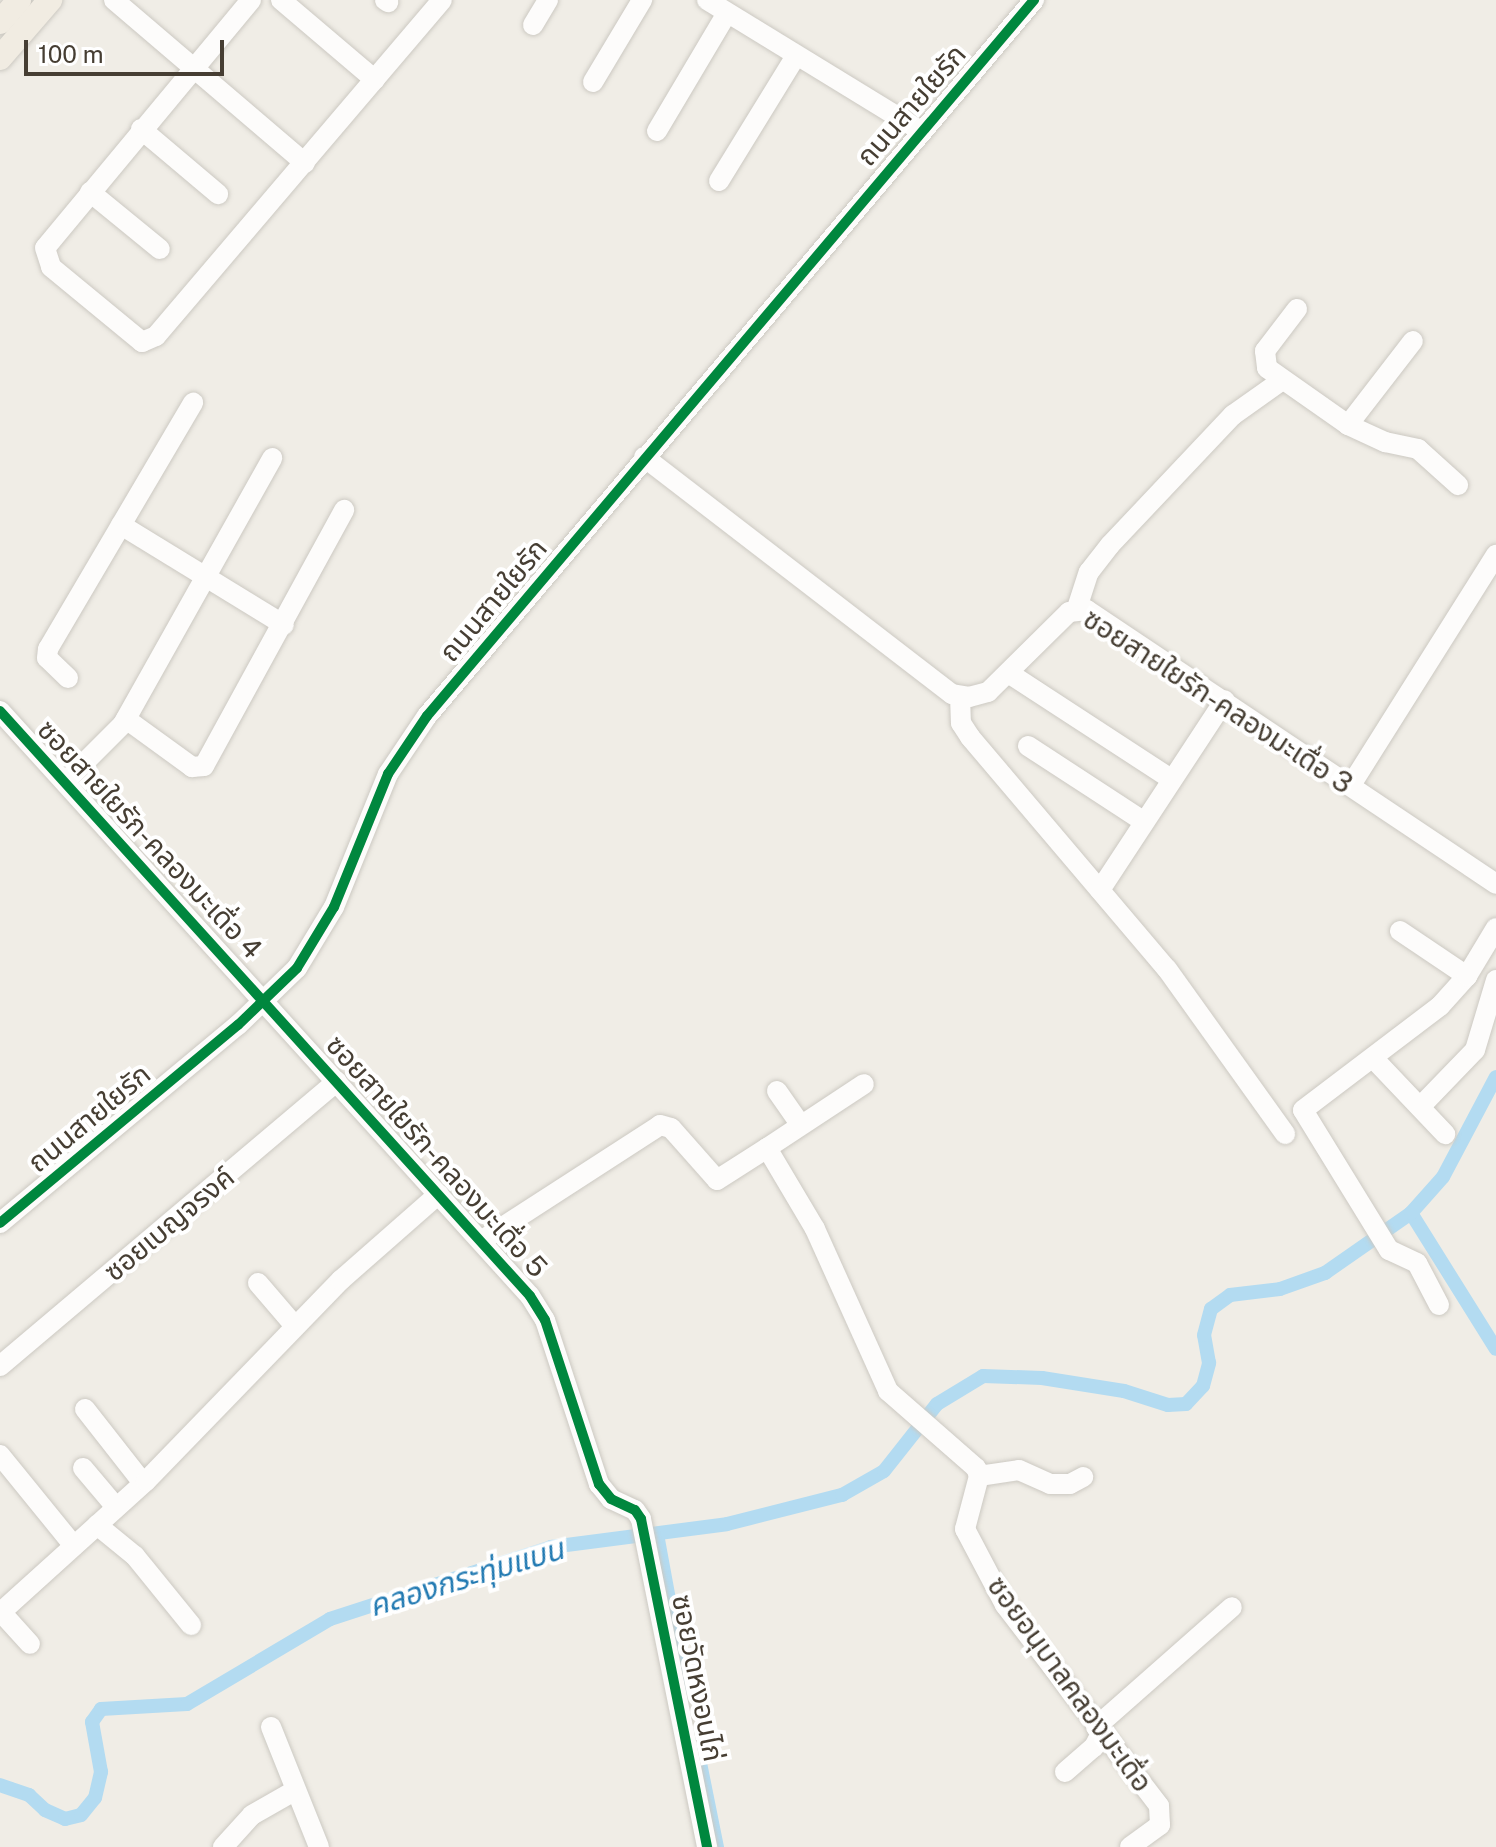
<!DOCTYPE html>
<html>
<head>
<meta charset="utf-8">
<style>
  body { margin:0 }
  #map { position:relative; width:1496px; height:1847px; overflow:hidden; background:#f0ede6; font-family:"Public Sans","Noto Sans Thai",sans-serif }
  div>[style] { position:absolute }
  .canal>* { height:14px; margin:-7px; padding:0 7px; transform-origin:7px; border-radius:7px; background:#b3dbf1 }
  .roads { filter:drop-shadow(0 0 2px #ccc9c2) drop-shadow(0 0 2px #ccc9c2) }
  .minor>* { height:20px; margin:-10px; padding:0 10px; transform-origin:10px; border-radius:10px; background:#fdfcfb }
  .major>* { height:24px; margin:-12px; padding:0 12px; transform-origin:12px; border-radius:12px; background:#f1ece2 }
  .cycleway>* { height:10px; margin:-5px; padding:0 5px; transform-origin:5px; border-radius:5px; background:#00873e }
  span { translate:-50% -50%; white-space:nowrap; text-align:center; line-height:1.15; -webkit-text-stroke:8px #fff; paint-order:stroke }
  .street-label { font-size:28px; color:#463e33 }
  .water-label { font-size:30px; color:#227ab2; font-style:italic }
  .scale { position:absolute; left:24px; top:40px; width:200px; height:36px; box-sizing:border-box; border:4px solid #463e33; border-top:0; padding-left:10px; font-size:24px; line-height:28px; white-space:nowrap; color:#463e33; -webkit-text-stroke:6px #fff; paint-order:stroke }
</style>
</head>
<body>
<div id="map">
  <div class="canal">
    <div style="left:1411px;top:1213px;width:160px;rotate:58deg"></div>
    <div style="left:657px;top:1534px;width:156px;rotate:79.6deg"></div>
    <div style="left:700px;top:1763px;width:86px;rotate:78.6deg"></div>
    <div style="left:0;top:1785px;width:31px;rotate:19deg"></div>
    <div style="left:29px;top:1795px;width:22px;rotate:43deg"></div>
    <div style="left:45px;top:1810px;width:22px;rotate:24deg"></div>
    <div style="left:65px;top:1819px;width:16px;rotate:-14deg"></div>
    <div style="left:81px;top:1815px;width:22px;rotate:-51deg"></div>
    <div style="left:95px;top:1798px;width:27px;rotate:-77deg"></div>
    <div style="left:101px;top:1772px;width:51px;rotate:-100.2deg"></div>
    <div style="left:92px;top:1722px;width:16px;rotate:-55deg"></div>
    <div style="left:101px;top:1709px;width:86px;rotate:-3.3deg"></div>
    <div style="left:187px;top:1704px;width:166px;rotate:-30.7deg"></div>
    <div style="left:330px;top:1619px;width:232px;rotate:-18deg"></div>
    <div style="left:551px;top:1547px;width:177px;rotate:-7.4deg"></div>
    <div style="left:727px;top:1524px;width:119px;rotate:-14.2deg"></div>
    <div style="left:842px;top:1495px;width:48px;rotate:-29.7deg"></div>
    <div style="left:884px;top:1471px;width:85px;rotate:-51.7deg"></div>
    <div style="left:937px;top:1404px;width:54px;rotate:-31.3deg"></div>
    <div style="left:983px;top:1376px;width:59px;rotate:1.9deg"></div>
    <div style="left:1042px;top:1378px;width:83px;rotate:9deg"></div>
    <div style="left:1124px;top:1391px;width:46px;rotate:17.7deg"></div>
    <div style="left:1168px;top:1405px;width:18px;rotate:-3deg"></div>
    <div style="left:1186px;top:1404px;width:25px;rotate:-47deg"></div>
    <div style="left:1203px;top:1386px;width:24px;rotate:-75deg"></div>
    <div style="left:1209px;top:1363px;width:28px;rotate:-100deg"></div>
    <div style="left:1204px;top:1335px;width:27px;rotate:-75deg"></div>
    <div style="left:1211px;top:1309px;width:24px;rotate:-36deg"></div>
    <div style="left:1230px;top:1295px;width:50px;rotate:-6.8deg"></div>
    <div style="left:1280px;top:1289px;width:48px;rotate:-19.6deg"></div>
    <div style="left:1325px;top:1273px;width:105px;rotate:-34.9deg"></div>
    <div style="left:1411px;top:1213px;width:48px;rotate:-48.4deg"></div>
    <div style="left:1443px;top:1177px;width:113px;rotate:-62.1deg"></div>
  </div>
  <div class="roads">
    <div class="minor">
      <div style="left:114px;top:0;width:251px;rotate:40.5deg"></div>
      <div style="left:251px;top:0;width:322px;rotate:129.7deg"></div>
      <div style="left:45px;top:248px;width:20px;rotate:72deg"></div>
      <div style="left:51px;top:267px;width:118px;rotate:39.5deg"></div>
      <div style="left:142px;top:342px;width:15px;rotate:-23deg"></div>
      <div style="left:156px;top:336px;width:441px;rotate:-49.6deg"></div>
      <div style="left:281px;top:0;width:123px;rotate:40.4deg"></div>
      <div style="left:385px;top:0;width:4px;rotate:34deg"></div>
      <div style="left:707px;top:0;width:249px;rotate:31.5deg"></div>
      <div style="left:533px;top:25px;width:29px;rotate:-59deg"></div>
      <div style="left:593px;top:82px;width:96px;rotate:-59.1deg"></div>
      <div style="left:141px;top:129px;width:101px;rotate:40.2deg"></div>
      <div style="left:657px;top:131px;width:137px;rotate:-59.3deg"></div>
      <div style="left:719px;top:181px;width:147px;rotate:-58.4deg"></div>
      <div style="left:90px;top:192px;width:90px;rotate:39.2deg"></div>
      <div style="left:1297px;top:309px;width:53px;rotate:127.3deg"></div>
      <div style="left:1265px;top:351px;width:17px;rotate:83deg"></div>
      <div style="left:1267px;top:368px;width:99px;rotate:35.1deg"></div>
      <div style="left:1348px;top:425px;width:41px;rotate:24.7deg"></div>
      <div style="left:1385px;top:442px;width:34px;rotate:12deg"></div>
      <div style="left:1418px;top:449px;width:54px;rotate:42deg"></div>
      <div style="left:1348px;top:425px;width:106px;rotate:-52.3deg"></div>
      <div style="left:644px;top:457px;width:389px;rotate:37.6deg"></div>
      <div style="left:952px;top:694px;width:17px;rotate:10deg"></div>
      <div style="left:969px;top:697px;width:20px;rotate:-15deg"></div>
      <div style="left:988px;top:692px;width:114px;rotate:-44.6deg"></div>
      <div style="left:1069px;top:612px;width:18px;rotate:-6deg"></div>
      <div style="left:1087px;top:610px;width:492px;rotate:33.8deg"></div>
      <div style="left:121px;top:525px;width:191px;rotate:31.5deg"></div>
      <div style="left:1077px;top:608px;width:38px;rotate:-72deg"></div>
      <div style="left:1089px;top:572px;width:34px;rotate:-52deg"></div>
      <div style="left:1110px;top:545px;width:179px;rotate:-46.6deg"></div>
      <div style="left:1233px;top:415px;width:59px;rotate:-35.3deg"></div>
      <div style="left:1010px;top:674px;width:192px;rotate:33.1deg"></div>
      <div style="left:68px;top:678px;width:29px;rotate:-136deg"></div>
      <div style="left:47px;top:658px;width:9px;rotate:-84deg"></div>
      <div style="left:48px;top:649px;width:286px;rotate:-59.5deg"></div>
      <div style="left:960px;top:696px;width:27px;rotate:88deg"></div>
      <div style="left:961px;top:723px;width:17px;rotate:57deg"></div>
      <div style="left:970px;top:737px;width:304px;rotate:49.7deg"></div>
      <div style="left:1167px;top:969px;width:203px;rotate:54.4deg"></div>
      <div style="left:0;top:711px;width:789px;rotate:47.82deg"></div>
      <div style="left:530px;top:1296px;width:28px;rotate:58deg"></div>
      <div style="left:545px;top:1320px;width:173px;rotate:71.8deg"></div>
      <div style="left:599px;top:1484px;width:19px;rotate:51deg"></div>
      <div style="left:611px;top:1499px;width:26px;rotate:25deg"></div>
      <div style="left:635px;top:1510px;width:11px;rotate:56deg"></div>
      <div style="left:641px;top:1519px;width:335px;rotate:78.6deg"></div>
      <div style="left:126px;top:719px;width:82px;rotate:36deg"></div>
      <div style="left:192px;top:767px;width:12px;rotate:-5deg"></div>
      <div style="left:204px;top:766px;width:292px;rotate:-61.3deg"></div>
      <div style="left:1028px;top:746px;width:137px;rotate:33.1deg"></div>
      <div style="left:65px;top:782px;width:82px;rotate:-45deg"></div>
      <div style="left:123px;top:724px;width:305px;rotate:-60.7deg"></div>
      <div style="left:1351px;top:785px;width:272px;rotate:-57.8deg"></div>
      <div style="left:1100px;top:890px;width:227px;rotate:-56.7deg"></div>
      <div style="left:1400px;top:931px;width:81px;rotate:33.9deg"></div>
      <div style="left:1373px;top:1058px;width:105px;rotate:46.5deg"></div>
      <div style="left:777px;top:1091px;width:40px;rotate:55.1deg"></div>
      <div style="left:1420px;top:1107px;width:79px;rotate:-46deg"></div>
      <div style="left:1475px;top:1050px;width:73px;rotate:-73.3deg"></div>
      <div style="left:767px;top:1148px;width:116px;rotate:-33.4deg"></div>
      <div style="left:0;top:1223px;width:310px;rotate:-39.8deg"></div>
      <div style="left:238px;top:1025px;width:82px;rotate:-44deg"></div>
      <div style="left:297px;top:968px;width:71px;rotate:-58.8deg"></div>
      <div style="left:334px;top:907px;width:144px;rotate:-67.9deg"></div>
      <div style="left:388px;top:774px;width:70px;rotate:-56.1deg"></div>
      <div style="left:427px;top:716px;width:939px;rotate:-49.71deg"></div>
      <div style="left:481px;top:1241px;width:213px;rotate:-32.9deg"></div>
      <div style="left:660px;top:1125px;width:11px;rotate:15deg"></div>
      <div style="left:671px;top:1128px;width:69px;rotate:48.5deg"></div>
      <div style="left:717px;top:1180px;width:59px;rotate:-32.6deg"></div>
      <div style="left:767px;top:1148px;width:94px;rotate:59.3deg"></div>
      <div style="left:815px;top:1229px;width:178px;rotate:65.7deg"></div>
      <div style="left:888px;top:1391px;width:117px;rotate:41.2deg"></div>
      <div style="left:976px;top:1468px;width:9px;rotate:69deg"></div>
      <div style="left:979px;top:1476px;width:55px;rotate:104.8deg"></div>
      <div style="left:965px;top:1529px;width:86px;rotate:62.2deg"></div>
      <div style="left:1005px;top:1605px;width:253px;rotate:52.5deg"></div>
      <div style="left:1159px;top:1806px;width:19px;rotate:87deg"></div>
      <div style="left:1160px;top:1825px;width:37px;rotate:144deg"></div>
      <div style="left:258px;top:1283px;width:55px;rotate:49.4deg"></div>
      <div style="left:1439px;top:1305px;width:47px;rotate:-117.6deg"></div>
      <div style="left:1417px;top:1263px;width:31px;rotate:-155deg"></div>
      <div style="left:1389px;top:1250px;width:164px;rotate:-121.6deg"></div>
      <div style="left:1303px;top:1110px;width:172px;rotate:-37.2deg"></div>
      <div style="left:1440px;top:1006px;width:40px;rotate:-48deg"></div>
      <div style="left:1467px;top:976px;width:56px;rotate:-58.9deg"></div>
      <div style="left:0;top:1366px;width:441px;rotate:-40.2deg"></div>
      <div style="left:85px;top:1409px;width:94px;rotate:51.9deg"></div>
      <div style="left:0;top:1455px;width:117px;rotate:50.9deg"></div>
      <div style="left:83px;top:1468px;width:51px;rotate:49.8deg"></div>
      <div style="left:979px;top:1476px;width:40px;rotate:-8.5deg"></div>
      <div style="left:1019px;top:1470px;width:34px;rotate:24deg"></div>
      <div style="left:1050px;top:1484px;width:20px"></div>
      <div style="left:1070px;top:1484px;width:15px;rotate:-28deg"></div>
      <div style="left:97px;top:1525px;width:49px;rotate:39.2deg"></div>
      <div style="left:135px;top:1556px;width:89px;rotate:50.9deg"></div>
      <div style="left:1px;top:1612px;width:43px;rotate:47.8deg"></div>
      <div style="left:0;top:1613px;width:197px;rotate:-42.1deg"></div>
      <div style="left:146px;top:1481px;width:280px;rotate:-45.9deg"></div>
      <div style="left:341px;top:1280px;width:130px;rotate:-41.3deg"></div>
      <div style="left:271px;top:1727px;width:129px;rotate:68.2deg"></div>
      <div style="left:1096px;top:1727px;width:181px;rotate:-41.4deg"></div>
      <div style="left:1065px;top:1772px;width:38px;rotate:-41deg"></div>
      <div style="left:1094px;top:1747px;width:16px;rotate:-63deg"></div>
      <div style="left:223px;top:1847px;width:43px;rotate:-47.8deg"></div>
      <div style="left:252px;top:1815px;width:48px;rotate:-29.7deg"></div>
    </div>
    <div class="major">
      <div style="left:0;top:22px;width:29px;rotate:-49deg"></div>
      <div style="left:0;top:58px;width:77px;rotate:-49.2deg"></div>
    </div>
  </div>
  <div class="cycleway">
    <div style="left:0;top:711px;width:789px;rotate:47.82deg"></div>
    <div style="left:530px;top:1296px;width:28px;rotate:58deg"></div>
    <div style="left:545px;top:1320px;width:173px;rotate:71.8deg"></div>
    <div style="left:599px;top:1484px;width:19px;rotate:51deg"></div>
    <div style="left:611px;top:1499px;width:26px;rotate:25deg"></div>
    <div style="left:635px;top:1510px;width:11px;rotate:56deg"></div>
    <div style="left:641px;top:1519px;width:335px;rotate:78.6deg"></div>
    <div style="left:0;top:1223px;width:310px;rotate:-39.8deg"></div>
    <div style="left:238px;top:1025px;width:82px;rotate:-44deg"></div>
    <div style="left:297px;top:968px;width:71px;rotate:-58.8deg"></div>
    <div style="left:334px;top:907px;width:144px;rotate:-67.9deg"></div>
    <div style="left:388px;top:774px;width:70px;rotate:-56.1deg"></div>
    <div style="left:427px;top:716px;width:939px;rotate:-49.71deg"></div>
  </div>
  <div class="street-label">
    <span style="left:911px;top:105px;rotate:-49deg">ถนนสายใยรัก</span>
    <span style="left:493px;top:600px;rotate:-50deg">ถนนสายใยรัก</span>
    <span style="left:1218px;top:701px;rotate:33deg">ซอยสายใยรัก-คลองมะเดื่อ 3</span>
    <span style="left:150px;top:839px;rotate:47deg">ซอยสายใยรัก-คลองมะเดื่อ 4</span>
    <span style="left:89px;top:1118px;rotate:-40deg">ถนนสายใยรัก</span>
    <span style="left:437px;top:1156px;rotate:48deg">ซอยสายใยรัก-คลองมะเดื่อ 5</span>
    <span style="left:169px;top:1224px;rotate:-40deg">ซอยเบญจรงค์</span>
    <span style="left:698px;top:1678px;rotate:79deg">ซอยวัดหงอนไก่</span>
    <span style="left:1070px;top:1684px;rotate:54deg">ซอยอนุบาลคลองมะเดื่อ</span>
  </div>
  <div class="water-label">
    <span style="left:466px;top:1577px;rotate:-17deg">คลองกระทุ่มแบน</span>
  </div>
  <div class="scale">100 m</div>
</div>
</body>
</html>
